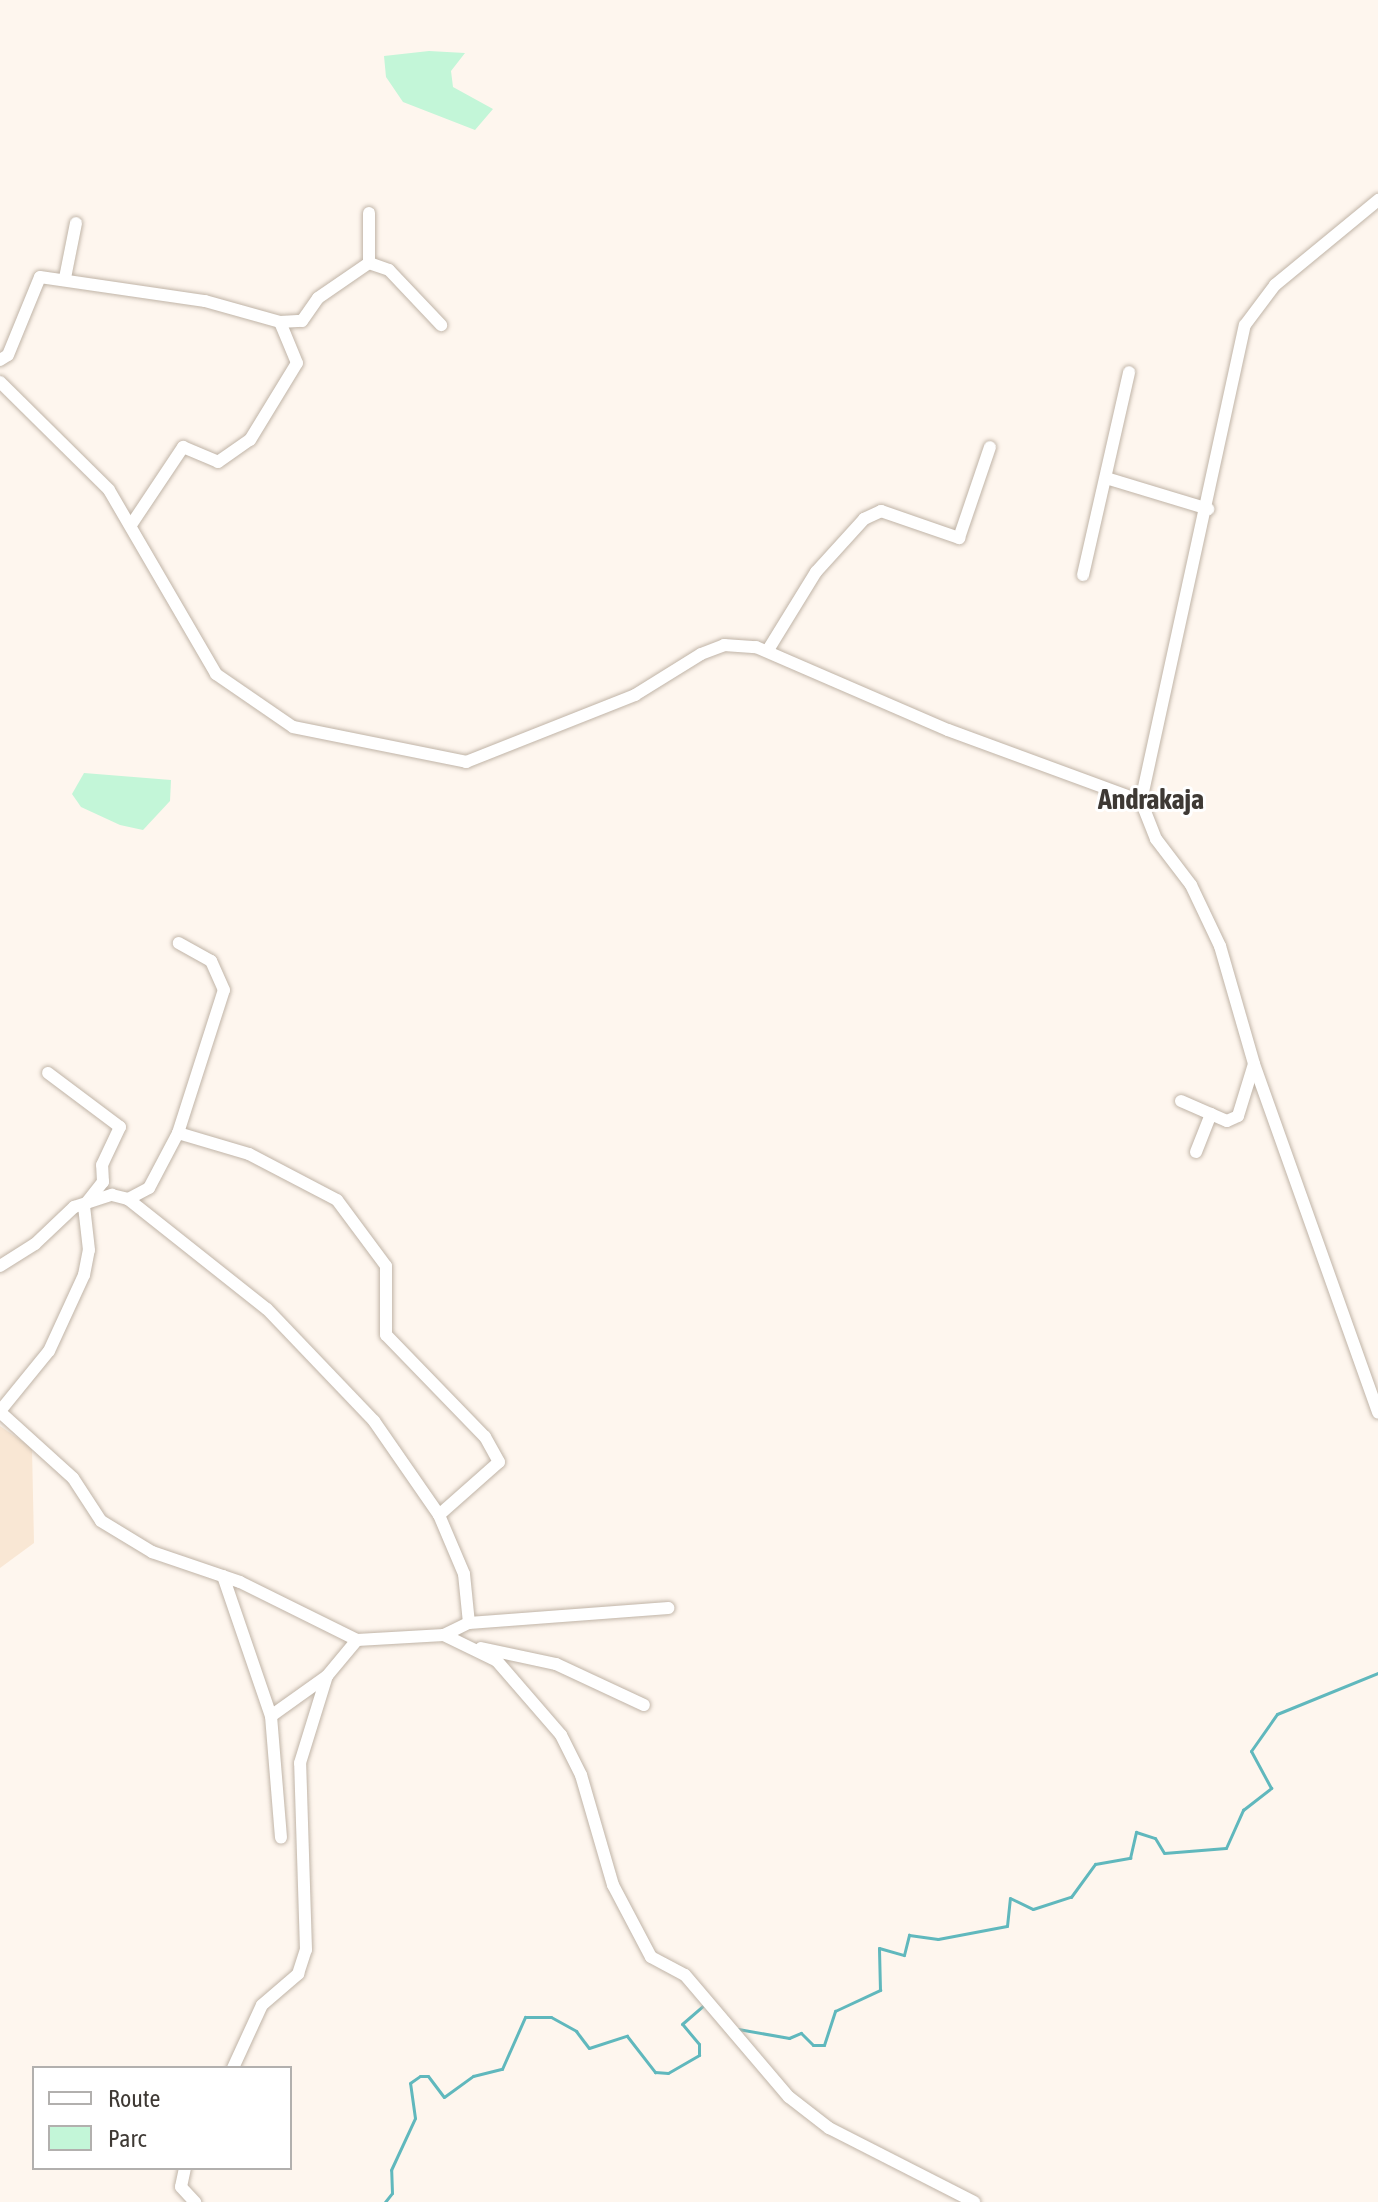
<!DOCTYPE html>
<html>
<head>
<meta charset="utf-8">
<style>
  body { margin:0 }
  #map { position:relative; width:1378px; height:2202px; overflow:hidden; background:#fef6ee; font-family:"Asap Condensed",sans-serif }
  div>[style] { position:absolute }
  .built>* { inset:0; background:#f9e7d4 }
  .green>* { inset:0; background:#c3f6d8 }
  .stream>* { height:3px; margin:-1.5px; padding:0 1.5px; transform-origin:1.5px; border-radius:1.5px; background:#60b8bd }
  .roads { filter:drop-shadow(0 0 2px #c0b4a7) drop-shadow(0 0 2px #c0b4a7) }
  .minor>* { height:12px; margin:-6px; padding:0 6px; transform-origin:6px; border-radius:6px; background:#fff }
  span { translate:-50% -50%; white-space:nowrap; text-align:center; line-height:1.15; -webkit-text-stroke:6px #fff; paint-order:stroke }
  .neighbourhood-label { font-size:28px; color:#3e3934; font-weight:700 }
  .legend { position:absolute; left:32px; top:2066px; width:260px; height:104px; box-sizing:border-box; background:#fff; border:2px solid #b2b0ae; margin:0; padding:10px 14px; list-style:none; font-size:24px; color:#3e3934 }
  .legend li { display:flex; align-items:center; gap:16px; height:40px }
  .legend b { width:40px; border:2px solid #b2b0ae }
</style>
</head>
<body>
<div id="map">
  <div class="built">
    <div style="clip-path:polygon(0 1426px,32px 1448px,34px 1543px,0 1568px)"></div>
  </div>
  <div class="green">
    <div style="clip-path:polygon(429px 51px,465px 53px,451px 71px,453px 87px,493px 109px,475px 130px,403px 102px,386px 77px,384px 56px)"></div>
    <div style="clip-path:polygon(84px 773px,171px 780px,170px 801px,143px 830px,120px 825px,81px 807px,72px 794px)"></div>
  </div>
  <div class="stream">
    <div style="left:738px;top:2029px;width:52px;rotate:10deg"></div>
    <div style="left:789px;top:2038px;width:13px;rotate:-23deg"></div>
    <div style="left:801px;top:2033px;width:17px;rotate:45deg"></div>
    <div style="left:813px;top:2045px;width:11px"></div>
    <div style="left:824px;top:2045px;width:36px;rotate:-72deg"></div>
    <div style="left:835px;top:2011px;width:50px;rotate:-25deg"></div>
    <div style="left:880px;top:1990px;width:42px;rotate:-91.4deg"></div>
    <div style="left:879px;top:1948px;width:26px;rotate:16deg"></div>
    <div style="left:904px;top:1955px;width:21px;rotate:-76deg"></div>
    <div style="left:909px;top:1935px;width:29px;rotate:8deg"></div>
    <div style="left:938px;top:1939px;width:70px;rotate:-10.7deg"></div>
    <div style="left:1007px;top:1926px;width:28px;rotate:-84deg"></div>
    <div style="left:1010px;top:1898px;width:25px;rotate:26deg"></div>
    <div style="left:1033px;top:1909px;width:40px;rotate:-18deg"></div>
    <div style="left:1071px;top:1897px;width:41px;rotate:-54deg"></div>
    <div style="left:1095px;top:1864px;width:36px;rotate:-10deg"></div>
    <div style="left:1130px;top:1858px;width:27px;rotate:-77deg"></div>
    <div style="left:1136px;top:1832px;width:20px;rotate:18deg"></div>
    <div style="left:1155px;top:1838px;width:17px;rotate:59deg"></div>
    <div style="left:1164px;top:1853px;width:62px;rotate:-4.6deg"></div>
    <div style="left:1226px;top:1848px;width:42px;rotate:-65.9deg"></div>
    <div style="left:1243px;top:1810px;width:36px;rotate:-38deg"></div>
    <div style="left:1271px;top:1788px;width:42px;rotate:-118.4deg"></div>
    <div style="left:1251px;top:1751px;width:45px;rotate:-54.9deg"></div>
    <div style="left:1277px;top:1714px;width:109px;rotate:-22.1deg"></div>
    <div style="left:385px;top:2202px;width:11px;rotate:-52deg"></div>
    <div style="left:392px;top:2193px;width:23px;rotate:-92deg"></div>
    <div style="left:391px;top:2170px;width:57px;rotate:-65.2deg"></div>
    <div style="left:415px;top:2118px;width:35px;rotate:-98deg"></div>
    <div style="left:410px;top:2083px;width:12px;rotate:-35deg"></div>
    <div style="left:420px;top:2076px;width:8px"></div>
    <div style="left:428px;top:2076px;width:26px;rotate:53deg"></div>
    <div style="left:444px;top:2097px;width:36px;rotate:-36deg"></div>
    <div style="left:473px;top:2076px;width:30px;rotate:-14deg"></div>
    <div style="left:502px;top:2069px;width:57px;rotate:-66.1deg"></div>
    <div style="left:525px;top:2017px;width:26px"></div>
    <div style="left:551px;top:2017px;width:29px;rotate:29deg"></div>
    <div style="left:576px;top:2031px;width:21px;rotate:53deg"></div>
    <div style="left:589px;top:2048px;width:40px;rotate:-18deg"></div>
    <div style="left:627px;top:2036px;width:46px;rotate:52.1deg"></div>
    <div style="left:655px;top:2072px;width:13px;rotate:4deg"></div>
    <div style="left:668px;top:2073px;width:36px;rotate:-30deg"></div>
    <div style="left:699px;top:2055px;width:11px;rotate:-90deg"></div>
    <div style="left:699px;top:2044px;width:26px;rotate:-130deg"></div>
    <div style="left:682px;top:2024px;width:30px;rotate:-41deg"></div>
  </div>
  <div class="roads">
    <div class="minor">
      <div style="left:369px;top:263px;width:21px;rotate:19deg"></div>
      <div style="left:389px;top:270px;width:76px;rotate:46.6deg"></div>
      <div style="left:65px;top:278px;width:56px;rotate:-78.7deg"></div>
      <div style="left:0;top:360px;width:9px;rotate:-32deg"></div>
      <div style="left:8px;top:355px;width:84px;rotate:-67.7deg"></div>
      <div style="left:40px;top:277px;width:167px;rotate:8.3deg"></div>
      <div style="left:205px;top:301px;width:78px;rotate:15.6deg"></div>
      <div style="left:280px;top:322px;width:22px;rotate:-3deg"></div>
      <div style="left:302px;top:321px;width:28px;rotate:-55deg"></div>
      <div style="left:318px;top:298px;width:62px;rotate:-34.5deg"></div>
      <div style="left:369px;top:263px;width:50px;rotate:-90deg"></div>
      <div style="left:0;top:382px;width:153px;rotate:44.7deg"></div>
      <div style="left:109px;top:490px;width:213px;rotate:59.8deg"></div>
      <div style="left:216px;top:674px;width:93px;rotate:34.5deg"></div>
      <div style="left:293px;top:727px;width:177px;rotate:11.4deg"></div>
      <div style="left:466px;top:762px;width:182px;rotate:-21.6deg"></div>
      <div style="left:635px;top:695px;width:78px;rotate:-31.8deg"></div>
      <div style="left:701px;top:654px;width:25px;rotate:-21deg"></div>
      <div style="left:724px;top:645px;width:32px;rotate:4deg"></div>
      <div style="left:756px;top:647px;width:209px;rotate:23.4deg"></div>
      <div style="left:948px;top:730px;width:206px;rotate:20.2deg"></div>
      <div style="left:1141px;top:801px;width:41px;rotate:68.5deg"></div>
      <div style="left:1156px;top:839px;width:58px;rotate:52.7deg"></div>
      <div style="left:1191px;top:885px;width:68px;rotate:64.6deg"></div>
      <div style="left:1220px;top:946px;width:123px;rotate:73.9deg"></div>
      <div style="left:1254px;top:1064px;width:370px;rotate:70.4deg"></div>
      <div style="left:1106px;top:478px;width:107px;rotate:16.9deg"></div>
      <div style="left:131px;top:525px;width:94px;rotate:-56.3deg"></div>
      <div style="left:183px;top:447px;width:38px;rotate:23deg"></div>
      <div style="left:218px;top:462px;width:39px;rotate:-35deg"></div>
      <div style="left:250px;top:440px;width:90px;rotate:-58.6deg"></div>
      <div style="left:297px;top:363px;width:44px;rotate:-112.5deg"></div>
      <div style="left:1083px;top:575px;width:208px;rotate:-77.2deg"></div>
      <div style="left:768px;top:650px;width:92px;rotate:-58.4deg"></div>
      <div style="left:816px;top:572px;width:72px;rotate:-47.8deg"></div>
      <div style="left:864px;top:519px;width:19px;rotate:-25deg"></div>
      <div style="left:881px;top:511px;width:83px;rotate:19.1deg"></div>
      <div style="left:959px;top:538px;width:96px;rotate:-71.2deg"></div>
      <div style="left:1141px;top:801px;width:487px;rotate:-77.7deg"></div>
      <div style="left:1245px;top:325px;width:50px;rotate:-53.1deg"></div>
      <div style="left:1275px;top:285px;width:134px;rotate:-39.5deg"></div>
      <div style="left:1181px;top:1101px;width:50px;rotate:23.5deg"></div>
      <div style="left:1227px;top:1121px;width:12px;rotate:-24deg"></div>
      <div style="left:1238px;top:1116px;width:54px;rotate:-72.9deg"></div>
      <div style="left:178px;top:1133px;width:150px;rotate:-72.2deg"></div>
      <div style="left:224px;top:990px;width:32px;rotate:-114deg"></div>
      <div style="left:211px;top:961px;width:37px;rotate:-151deg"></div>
      <div style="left:1196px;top:1152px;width:41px;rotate:-68.5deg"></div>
      <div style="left:0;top:1266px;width:41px;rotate:-32.2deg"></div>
      <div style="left:35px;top:1244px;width:54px;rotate:-43.5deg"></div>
      <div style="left:74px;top:1207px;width:40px;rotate:-18deg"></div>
      <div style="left:112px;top:1195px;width:16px;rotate:14deg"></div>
      <div style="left:0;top:1411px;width:77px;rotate:-50.8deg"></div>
      <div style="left:49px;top:1351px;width:84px;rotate:-65.3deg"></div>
      <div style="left:84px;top:1275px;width:25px;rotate:-79deg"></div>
      <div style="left:89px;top:1250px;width:44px;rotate:-96.5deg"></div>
      <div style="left:84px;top:1206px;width:31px;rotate:-52deg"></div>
      <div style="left:103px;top:1182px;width:17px;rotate:-93deg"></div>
      <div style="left:102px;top:1165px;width:42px;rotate:-64.7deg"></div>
      <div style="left:120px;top:1127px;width:90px;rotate:-143.1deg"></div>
      <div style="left:0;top:1412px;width:98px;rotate:42.1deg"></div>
      <div style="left:73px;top:1478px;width:51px;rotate:56.9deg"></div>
      <div style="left:101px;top:1521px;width:60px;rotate:31.3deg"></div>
      <div style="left:152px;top:1552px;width:93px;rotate:18.8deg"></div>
      <div style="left:240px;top:1582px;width:131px;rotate:26.4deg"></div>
      <div style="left:357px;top:1640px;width:87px;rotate:-3.3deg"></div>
      <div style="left:444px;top:1635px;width:59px;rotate:26.1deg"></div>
      <div style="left:497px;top:1661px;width:98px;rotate:49.1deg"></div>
      <div style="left:561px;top:1735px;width:45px;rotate:63.4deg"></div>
      <div style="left:581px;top:1775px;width:115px;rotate:73.8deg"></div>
      <div style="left:613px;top:1885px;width:81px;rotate:62.2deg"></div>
      <div style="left:651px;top:1957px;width:38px;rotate:28deg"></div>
      <div style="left:685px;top:1975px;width:160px;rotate:49.6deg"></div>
      <div style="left:789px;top:2097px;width:51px;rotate:37.8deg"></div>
      <div style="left:829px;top:2128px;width:163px;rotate:27deg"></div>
      <div style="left:439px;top:1515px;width:80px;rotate:-41.5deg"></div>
      <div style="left:499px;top:1462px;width:29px;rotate:-119deg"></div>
      <div style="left:485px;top:1437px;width:142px;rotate:-134.1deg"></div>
      <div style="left:386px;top:1335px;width:69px;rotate:-90deg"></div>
      <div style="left:386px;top:1266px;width:82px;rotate:-126.6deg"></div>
      <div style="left:337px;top:1200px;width:99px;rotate:-152.4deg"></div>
      <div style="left:249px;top:1154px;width:74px;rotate:-163.5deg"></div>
      <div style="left:178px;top:1133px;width:62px;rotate:117.8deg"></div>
      <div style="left:149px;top:1188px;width:24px;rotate:152deg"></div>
      <div style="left:128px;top:1199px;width:177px;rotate:38.4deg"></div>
      <div style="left:267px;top:1309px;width:155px;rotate:46.3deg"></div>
      <div style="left:374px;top:1421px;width:114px;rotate:55.3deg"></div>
      <div style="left:439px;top:1515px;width:64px;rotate:67deg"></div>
      <div style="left:464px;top:1574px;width:49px;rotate:84.2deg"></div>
      <div style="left:223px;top:1576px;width:148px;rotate:71.1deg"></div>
      <div style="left:271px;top:1716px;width:122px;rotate:85.3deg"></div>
      <div style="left:444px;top:1635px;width:28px;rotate:-26deg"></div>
      <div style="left:469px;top:1623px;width:200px;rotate:-4.3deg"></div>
      <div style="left:481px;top:1648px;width:77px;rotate:12deg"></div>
      <div style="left:556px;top:1664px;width:97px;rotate:25deg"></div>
      <div style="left:271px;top:1716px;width:69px;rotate:-35.5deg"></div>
      <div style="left:233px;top:2068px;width:69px;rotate:-65.3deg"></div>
      <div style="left:262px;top:2005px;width:48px;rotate:-40.7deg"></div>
      <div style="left:298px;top:1974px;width:25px;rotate:-72deg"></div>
      <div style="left:306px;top:1950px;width:187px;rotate:-91.8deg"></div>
      <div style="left:300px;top:1763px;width:91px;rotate:-72.8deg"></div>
      <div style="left:327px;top:1676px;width:47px;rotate:-50.2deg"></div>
      <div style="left:185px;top:2168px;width:19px;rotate:102deg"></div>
      <div style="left:181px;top:2187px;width:21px;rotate:47deg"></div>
    </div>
  </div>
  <div class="neighbourhood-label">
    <span style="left:1151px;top:799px">Andrakaja</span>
  </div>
  <ul class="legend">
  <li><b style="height:10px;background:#fff"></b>Route</li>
  <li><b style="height:22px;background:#c3f6d8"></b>Parc</li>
  </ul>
</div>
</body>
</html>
